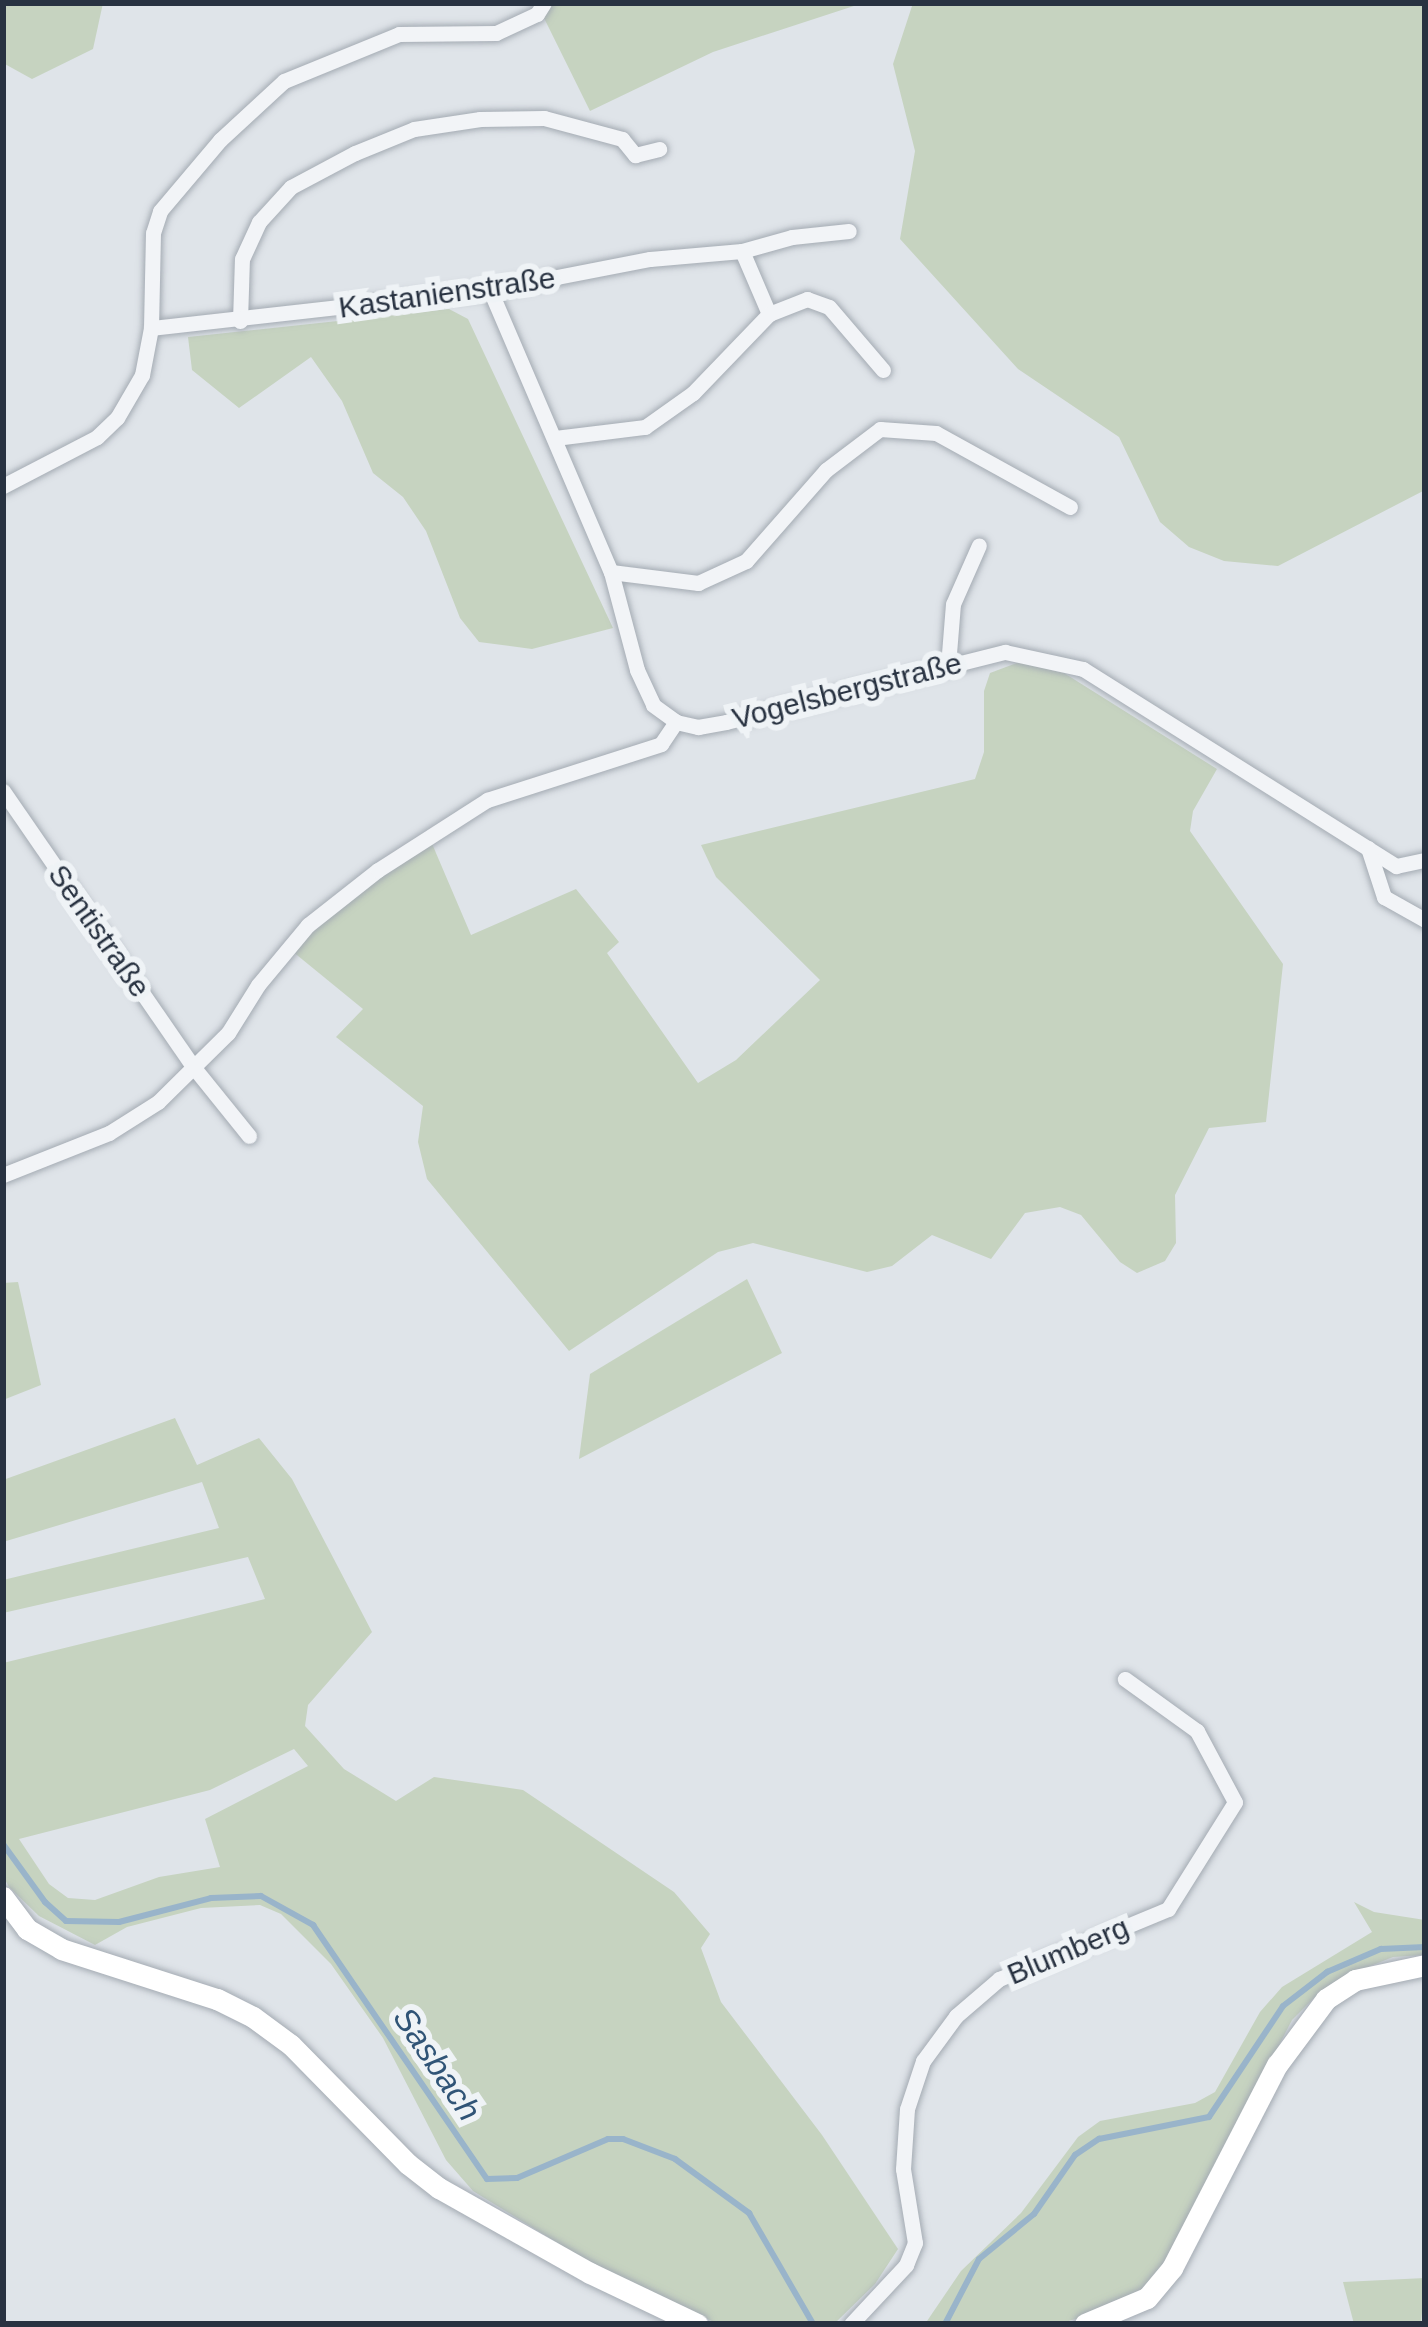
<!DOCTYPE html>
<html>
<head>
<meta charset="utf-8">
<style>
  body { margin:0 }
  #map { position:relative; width:1428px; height:2327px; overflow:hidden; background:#dfe4e9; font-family:Helvetica,sans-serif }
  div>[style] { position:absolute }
  .green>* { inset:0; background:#c6d3c0 }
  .stream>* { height:6px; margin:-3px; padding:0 3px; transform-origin:3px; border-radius:3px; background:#99b4ca }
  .roads { filter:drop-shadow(0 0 3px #a4abb3) drop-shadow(0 0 3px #a4abb3) }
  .street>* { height:15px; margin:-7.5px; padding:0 7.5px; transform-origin:7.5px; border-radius:7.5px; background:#f2f4f7 }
  .secondary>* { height:21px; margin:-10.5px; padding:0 10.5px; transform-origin:10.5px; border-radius:10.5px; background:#fff }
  span { translate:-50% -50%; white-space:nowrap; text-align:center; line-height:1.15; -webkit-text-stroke:12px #eff3f6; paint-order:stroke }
  .street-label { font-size:30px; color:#283241 }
  .water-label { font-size:33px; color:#305476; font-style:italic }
  .frame { position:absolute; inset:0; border:6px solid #283241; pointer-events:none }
</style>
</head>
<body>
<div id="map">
  <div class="green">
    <div style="clip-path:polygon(3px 3px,103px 3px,93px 49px,32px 79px,3px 63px)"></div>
    <div style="clip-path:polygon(550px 3px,863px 3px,713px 52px,590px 111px,543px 16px)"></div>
    <div style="clip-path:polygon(913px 3px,1425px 3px,1425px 490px,1278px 566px,1224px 561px,1189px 547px,1160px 522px,1119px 437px,1018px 369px,900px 239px,915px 151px,893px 64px)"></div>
    <div style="clip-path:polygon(449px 309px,468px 319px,613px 628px,532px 649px,479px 642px,460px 618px,426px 531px,403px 497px,373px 473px,342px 401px,311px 357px,239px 408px,192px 370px,188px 337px)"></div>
    <div style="clip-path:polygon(1019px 662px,1064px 673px,1217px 769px,1193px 811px,1190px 831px,1283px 964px,1266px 1122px,1209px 1128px,1175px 1195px,1176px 1243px,1165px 1261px,1137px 1273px,1120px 1262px,1081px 1215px,1060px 1207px,1025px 1213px,991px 1259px,932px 1235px,892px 1266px,867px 1272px,753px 1243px,718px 1252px,569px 1351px,427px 1179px,418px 1142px,423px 1106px,336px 1037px,363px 1009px,292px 951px,328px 916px,430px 839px,471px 935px,576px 889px,619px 942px,607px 953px,698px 1083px,736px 1060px,820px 980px,716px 877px,701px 845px,975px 779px,984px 752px,984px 691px,990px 673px)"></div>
    <div style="clip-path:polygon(747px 1279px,782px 1353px,579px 1459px,590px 1374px)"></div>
    <div style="clip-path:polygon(18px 1282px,41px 1385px,3px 1400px,3px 1283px)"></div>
    <div style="clip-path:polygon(evenodd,175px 1418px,197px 1465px,259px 1438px,292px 1479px,372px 1632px,308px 1705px,305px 1726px,344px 1769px,396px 1801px,434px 1777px,523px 1790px,674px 1892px,710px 1934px,701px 1948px,721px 2002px,822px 2135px,898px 2249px,875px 2284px,834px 2324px,718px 2324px,592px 2264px,473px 2191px,446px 2160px,383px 2038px,331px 1964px,281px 1914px,260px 1905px,201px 1908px,127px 1927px,95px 1945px,39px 1916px,9px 1887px,3px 1876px,3px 1663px,265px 1599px,248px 1557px,3px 1613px,3px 1580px,219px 1528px,202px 1482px,3px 1542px,3px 1480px,175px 1418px,294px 1749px,308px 1766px,205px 1819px,220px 1867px,159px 1877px,95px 1900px,68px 1898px,49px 1884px,19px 1839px,210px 1790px,294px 1749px)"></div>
    <div style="clip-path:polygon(1354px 1902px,1374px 1912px,1425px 1920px,1425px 1955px,1393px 1957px,1368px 1967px,1318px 1994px,1292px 2020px,1166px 2264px,1149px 2286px,1114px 2308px,1058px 2324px,925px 2324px,961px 2271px,1021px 2213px,1078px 2137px,1100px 2121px,1195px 2103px,1215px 2092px,1260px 2012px,1282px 1987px,1372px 1932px)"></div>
    <div style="clip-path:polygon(1425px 2278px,1421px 2324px,1354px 2324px,1343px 2282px)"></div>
  </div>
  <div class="stream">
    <div style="left:3px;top:1844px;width:72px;rotate:54.1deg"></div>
    <div style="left:45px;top:1902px;width:28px;rotate:42deg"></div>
    <div style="left:66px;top:1921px;width:53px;rotate:1.1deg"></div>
    <div style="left:119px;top:1922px;width:95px;rotate:-14.6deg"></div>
    <div style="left:211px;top:1898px;width:50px;rotate:-2.3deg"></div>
    <div style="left:261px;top:1896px;width:60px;rotate:29.1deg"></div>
    <div style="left:313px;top:1925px;width:308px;rotate:55.6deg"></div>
    <div style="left:487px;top:2179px;width:30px;rotate:-2deg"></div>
    <div style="left:517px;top:2178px;width:99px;rotate:-23.2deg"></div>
    <div style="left:608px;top:2139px;width:15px"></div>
    <div style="left:623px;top:2139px;width:56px;rotate:21deg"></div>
    <div style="left:675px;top:2159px;width:92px;rotate:36.1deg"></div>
    <div style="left:749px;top:2213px;width:128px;rotate:60deg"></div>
    <div style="left:945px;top:2324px;width:73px;rotate:-62.4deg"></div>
    <div style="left:979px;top:2259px;width:71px;rotate:-39.3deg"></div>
    <div style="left:1034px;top:2214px;width:72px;rotate:-55.2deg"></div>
    <div style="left:1075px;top:2155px;width:29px;rotate:-34deg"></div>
    <div style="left:1099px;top:2139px;width:112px;rotate:-11.3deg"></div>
    <div style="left:1209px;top:2117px;width:133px;rotate:-56.3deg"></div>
    <div style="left:1283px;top:2006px;width:56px;rotate:-37.7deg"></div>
    <div style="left:1327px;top:1972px;width:59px;rotate:-23.1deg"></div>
    <div style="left:1381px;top:1949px;width:44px;rotate:-2.6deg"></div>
  </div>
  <div class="roads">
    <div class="street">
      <div style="left:742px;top:251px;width:52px;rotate:-15.6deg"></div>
      <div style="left:792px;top:237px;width:57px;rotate:-6deg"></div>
      <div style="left:490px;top:290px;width:307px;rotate:66.8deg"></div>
      <div style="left:611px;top:572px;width:101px;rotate:75.1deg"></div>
      <div style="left:637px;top:670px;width:38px;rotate:65deg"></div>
      <div style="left:653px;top:705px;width:29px;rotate:36deg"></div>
      <div style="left:676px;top:722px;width:23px;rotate:13deg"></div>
      <div style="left:698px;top:727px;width:28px;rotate:-10deg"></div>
      <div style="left:726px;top:722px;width:288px;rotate:-14.1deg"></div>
      <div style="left:1005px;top:652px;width:80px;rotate:12.3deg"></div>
      <div style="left:1083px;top:669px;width:370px;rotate:32.2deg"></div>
      <div style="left:1396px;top:866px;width:30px;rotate:-12deg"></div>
      <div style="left:240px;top:321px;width:62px;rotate:-88.2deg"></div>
      <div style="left:242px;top:259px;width:41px;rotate:-65.3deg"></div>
      <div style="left:259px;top:222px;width:47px;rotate:-47.6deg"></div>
      <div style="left:291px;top:187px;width:72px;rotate:-28deg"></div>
      <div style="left:355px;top:153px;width:64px;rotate:-22.1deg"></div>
      <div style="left:414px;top:129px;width:67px;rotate:-8.6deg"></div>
      <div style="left:480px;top:119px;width:64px;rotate:-0.9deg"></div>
      <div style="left:544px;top:118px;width:81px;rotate:15.1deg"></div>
      <div style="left:622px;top:139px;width:21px;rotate:51deg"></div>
      <div style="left:635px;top:155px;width:25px;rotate:-14deg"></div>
      <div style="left:151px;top:328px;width:341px;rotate:-6.4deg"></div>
      <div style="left:490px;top:290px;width:163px;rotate:-11deg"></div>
      <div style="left:650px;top:259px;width:92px;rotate:-5deg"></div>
      <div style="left:742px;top:251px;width:69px;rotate:66.8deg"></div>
      <div style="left:555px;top:438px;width:91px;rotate:-7deg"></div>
      <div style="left:645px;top:427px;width:59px;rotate:-35.3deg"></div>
      <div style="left:693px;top:393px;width:110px;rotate:-46.1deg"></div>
      <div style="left:769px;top:314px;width:41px;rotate:-21.5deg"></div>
      <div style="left:807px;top:299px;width:23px;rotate:20deg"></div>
      <div style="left:829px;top:307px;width:83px;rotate:49.4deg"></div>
      <div style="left:3px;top:486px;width:106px;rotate:-27.5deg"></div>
      <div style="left:97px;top:437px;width:28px;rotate:-44deg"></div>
      <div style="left:117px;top:418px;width:50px;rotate:-59.8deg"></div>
      <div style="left:142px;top:375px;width:48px;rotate:-79.2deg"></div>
      <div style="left:151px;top:328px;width:95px;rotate:-88.8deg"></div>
      <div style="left:153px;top:233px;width:23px;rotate:-72deg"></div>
      <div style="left:160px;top:211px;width:93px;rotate:-49.8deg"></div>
      <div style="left:220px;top:140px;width:87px;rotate:-42.7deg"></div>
      <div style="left:284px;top:81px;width:124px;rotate:-22.2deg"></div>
      <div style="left:399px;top:34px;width:97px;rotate:-0.6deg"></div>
      <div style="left:496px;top:33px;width:45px;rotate:-24.9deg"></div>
      <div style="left:537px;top:14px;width:13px;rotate:-58deg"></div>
      <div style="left:611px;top:572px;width:88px;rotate:7.2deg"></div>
      <div style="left:698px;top:583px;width:53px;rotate:-24.6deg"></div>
      <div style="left:746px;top:561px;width:121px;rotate:-48.7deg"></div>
      <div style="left:826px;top:470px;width:68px;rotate:-37.2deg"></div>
      <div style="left:880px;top:429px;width:56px;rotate:4.1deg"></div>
      <div style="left:936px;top:433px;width:153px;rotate:28.9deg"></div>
      <div style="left:948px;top:666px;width:62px;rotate:-85.4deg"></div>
      <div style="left:953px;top:604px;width:64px;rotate:-66.2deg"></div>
      <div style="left:3px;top:791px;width:338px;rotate:55.4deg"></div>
      <div style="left:195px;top:1069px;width:86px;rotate:51.1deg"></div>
      <div style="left:1368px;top:848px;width:52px;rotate:71.9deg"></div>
      <div style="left:1384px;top:897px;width:47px;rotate:29.3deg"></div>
      <div style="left:3px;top:1175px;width:114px;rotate:-21.6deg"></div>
      <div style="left:109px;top:1133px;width:58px;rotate:-32.3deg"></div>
      <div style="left:158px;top:1102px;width:98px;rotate:-44.6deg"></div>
      <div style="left:228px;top:1033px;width:57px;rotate:-58deg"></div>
      <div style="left:258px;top:985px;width:78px;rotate:-50.2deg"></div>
      <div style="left:308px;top:925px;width:89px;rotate:-38.2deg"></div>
      <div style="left:378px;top:870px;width:130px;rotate:-32.7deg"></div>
      <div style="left:487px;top:800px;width:183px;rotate:-17.8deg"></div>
      <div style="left:661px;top:744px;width:27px;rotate:-56deg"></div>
      <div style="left:851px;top:2324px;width:81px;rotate:-47deg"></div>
      <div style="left:906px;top:2265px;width:24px;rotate:-68deg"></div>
      <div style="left:915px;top:2243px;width:75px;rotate:-99.2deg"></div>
      <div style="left:903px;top:2169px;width:60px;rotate:-86.2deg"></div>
      <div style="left:907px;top:2109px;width:51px;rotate:-71.6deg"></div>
      <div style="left:923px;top:2061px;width:56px;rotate:-53.7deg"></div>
      <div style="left:956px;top:2016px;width:57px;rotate:-40.7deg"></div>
      <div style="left:999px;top:1979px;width:183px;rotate:-22.5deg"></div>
      <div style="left:1168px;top:1909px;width:126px;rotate:-57.9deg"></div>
      <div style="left:1235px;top:1802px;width:81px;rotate:-118.2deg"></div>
      <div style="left:1197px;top:1731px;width:89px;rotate:-144.2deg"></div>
    </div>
    <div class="secondary">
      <div style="left:3px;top:1897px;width:40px;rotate:53deg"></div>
      <div style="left:27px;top:1929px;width:39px;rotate:30deg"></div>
      <div style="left:61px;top:1949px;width:164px;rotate:17.8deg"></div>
      <div style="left:217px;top:1999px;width:40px;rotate:26.6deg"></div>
      <div style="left:253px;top:2017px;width:47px;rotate:36.4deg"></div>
      <div style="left:291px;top:2045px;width:167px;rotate:45.5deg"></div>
      <div style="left:408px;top:2164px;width:39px;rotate:38deg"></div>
      <div style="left:439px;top:2188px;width:173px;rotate:29.4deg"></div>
      <div style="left:590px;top:2273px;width:119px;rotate:25.5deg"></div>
      <div style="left:1085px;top:2324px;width:67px;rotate:-22.8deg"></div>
      <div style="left:1147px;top:2298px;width:39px;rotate:-50deg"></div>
      <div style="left:1172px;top:2268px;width:229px;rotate:-62.7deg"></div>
      <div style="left:1277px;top:2065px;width:82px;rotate:-53.4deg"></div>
      <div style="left:1326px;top:1999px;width:35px;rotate:-33deg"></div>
      <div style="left:1355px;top:1980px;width:72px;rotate:-12.1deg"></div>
    </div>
  </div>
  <div class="street-label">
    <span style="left:447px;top:293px;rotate:-8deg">Kastanienstraße</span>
    <span style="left:847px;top:691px;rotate:-14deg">Vogelsbergstraße</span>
    <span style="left:99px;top:931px;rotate:55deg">Sentistraße</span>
    <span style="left:1068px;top:1951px;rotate:-23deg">Blumberg</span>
  </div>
  <div class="water-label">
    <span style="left:437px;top:2064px;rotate:56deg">Sasbach</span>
  </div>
  <div class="frame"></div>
</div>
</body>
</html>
